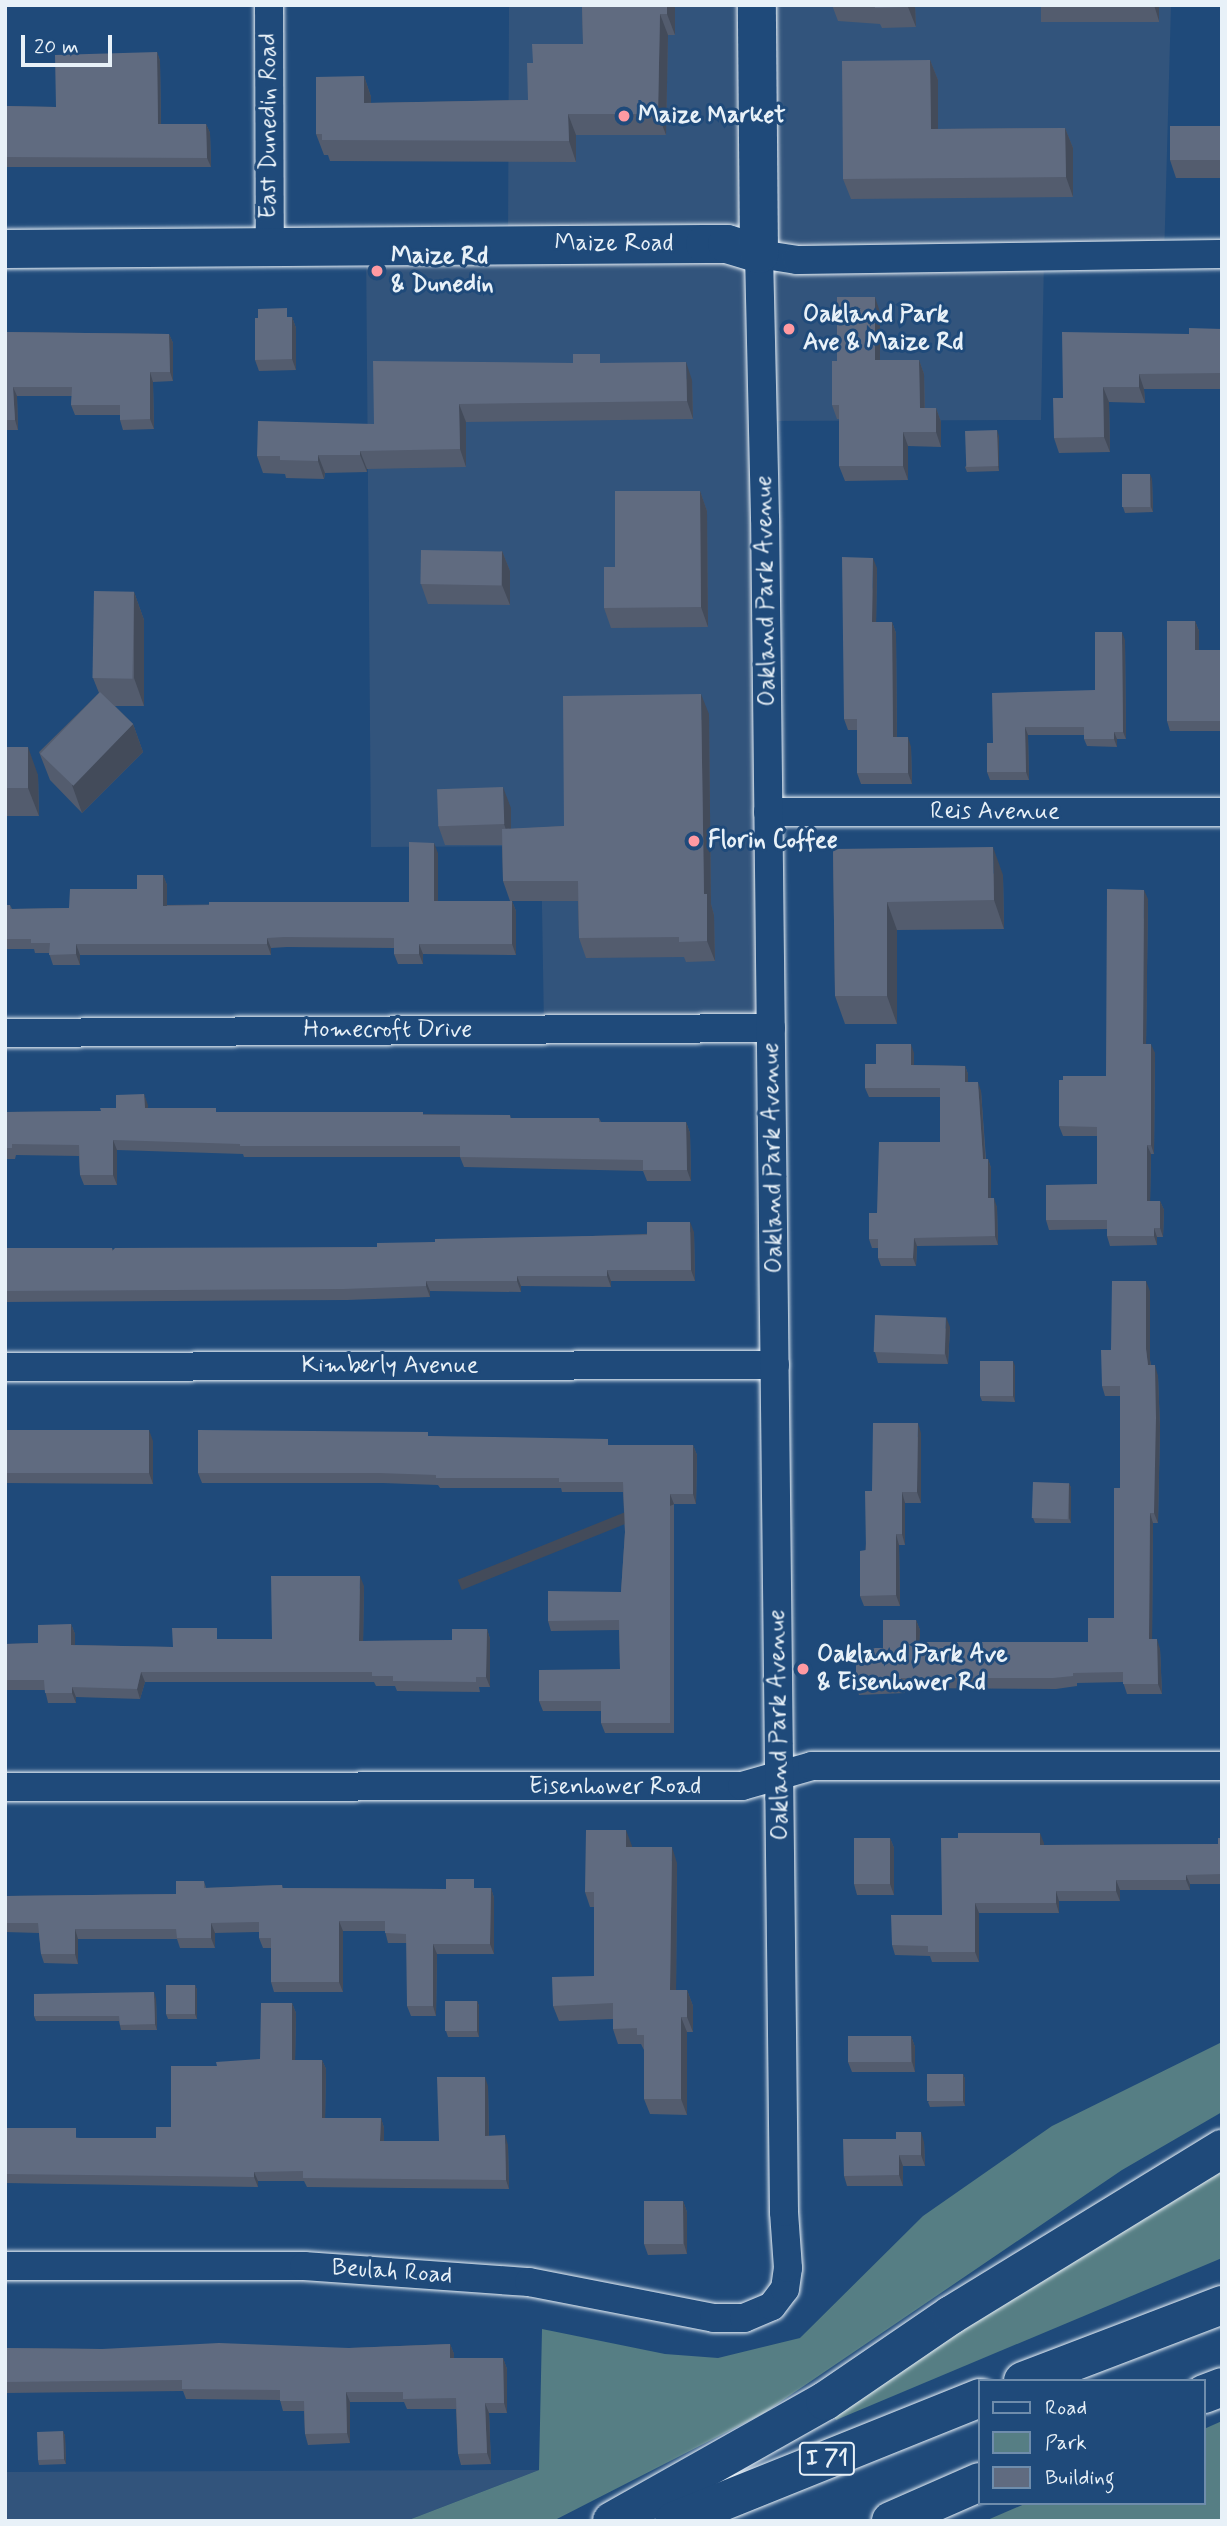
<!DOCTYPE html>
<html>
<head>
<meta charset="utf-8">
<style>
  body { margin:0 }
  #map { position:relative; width:1227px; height:2526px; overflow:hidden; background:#1f4a7a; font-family:Mynerve,sans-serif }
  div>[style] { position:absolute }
  .built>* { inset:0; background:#32547c }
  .green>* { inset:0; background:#567e84 }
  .roads { filter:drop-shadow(0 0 2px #e8f1f8) drop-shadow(0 0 2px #e8f1f8) }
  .street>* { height:28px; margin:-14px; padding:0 14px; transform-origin:14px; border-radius:14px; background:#1f4a7a }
  .secondary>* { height:38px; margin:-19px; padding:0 19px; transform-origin:19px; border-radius:19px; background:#1f4a7a }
  .highway>* { height:38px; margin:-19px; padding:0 19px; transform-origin:19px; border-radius:19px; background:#1f4a7a }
  .wall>* { inset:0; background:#535c6e; transform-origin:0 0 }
  .shaded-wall>* { inset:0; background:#434b5a; transform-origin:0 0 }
  .building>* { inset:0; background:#606b80; transform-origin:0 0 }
  .dots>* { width:19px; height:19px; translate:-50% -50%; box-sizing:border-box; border:4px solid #1f4a7a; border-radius:50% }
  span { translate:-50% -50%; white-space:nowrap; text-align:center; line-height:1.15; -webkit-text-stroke:6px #1f4a7a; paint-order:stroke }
  .shield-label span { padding:2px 5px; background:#1f4a7a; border:2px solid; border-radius:5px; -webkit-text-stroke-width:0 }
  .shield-label { font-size:23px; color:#e8f1f8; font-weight:700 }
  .poi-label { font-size:24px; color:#e8f1f8; font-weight:700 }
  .left { translate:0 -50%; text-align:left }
  .street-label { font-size:24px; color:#e8f1f8 }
  .frame { position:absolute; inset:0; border:7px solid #e8f1f8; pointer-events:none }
  .legend { position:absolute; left:978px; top:2379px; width:228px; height:126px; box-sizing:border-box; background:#1f4a7a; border:2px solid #6f8dac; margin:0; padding:9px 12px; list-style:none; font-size:21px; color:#e8f1f8 }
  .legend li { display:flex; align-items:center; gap:14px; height:35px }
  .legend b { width:35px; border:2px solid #6f8dac }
  .scale { position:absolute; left:21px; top:35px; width:91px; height:32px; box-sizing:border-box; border:4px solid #e8f1f8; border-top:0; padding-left:9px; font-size:21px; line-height:24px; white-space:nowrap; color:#e8f1f8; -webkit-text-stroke:5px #1f4a7a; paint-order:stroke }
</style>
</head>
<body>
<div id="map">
  <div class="built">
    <div style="clip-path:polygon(509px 5px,1171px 5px,1164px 260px,1044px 258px,1041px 420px,763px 421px,765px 1028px,544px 1028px,541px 846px,371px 847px,366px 244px,508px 244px)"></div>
    <div style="clip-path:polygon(539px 2470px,406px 2521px,5px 2521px,5px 2472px)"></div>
  </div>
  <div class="green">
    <div style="clip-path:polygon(1222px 2042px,1222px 2112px,1122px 2170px,764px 2413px,553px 2521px,406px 2521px,539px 2470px,542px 2329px,665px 2354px,718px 2358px,800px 2338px,923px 2216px,1052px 2126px)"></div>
    <div style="clip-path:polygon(1222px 2161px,1222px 2258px,836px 2420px,831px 2413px)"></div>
    <div style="clip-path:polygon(1222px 2421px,1222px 2521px,985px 2521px,1027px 2503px,1204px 2503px,1204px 2429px)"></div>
  </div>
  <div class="roads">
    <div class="street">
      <div style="left:269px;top:5px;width:242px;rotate:89.8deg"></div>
      <div style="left:768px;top:812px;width:454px"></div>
      <div style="left:5px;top:1033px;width:766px;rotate:-0.37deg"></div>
      <div style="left:5px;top:1367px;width:770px;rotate:-0.15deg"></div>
      <div style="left:5px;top:1787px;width:737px;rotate:-0.08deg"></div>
      <div style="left:742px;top:1786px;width:73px;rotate:-15.9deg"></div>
      <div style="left:812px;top:1766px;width:410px"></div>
      <div style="left:5px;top:2266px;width:299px"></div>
      <div style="left:304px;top:2266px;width:226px;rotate:4.1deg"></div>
      <div style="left:529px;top:2282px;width:188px;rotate:11deg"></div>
      <div style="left:714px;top:2318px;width:30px"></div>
      <div style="left:744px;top:2318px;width:30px;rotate:-23deg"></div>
      <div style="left:772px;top:2306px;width:21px;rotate:-53deg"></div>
      <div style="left:785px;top:2289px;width:21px;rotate:-82deg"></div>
      <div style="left:788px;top:2268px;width:56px;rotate:-94.1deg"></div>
      <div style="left:784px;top:2212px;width:1694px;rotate:-90.64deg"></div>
      <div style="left:765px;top:518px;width:264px;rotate:-91.3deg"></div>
      <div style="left:759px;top:254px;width:38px;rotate:9deg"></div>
      <div style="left:797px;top:260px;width:425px;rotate:-0.8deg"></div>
    </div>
    <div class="secondary">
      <div style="left:5px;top:249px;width:700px;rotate:-0.41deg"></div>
      <div style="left:705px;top:244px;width:22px"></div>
      <div style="left:727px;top:244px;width:34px;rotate:17deg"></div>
      <div style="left:759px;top:254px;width:249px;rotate:-90.5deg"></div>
    </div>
    <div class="highway">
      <div style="left:1023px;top:2381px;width:213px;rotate:-20.9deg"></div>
      <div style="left:1204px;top:2394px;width:19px;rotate:-21deg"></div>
      <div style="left:612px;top:2521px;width:244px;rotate:-29.4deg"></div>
      <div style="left:825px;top:2401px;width:153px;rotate:-34.3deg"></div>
      <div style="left:951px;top:2315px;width:318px;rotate:-31.5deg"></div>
      <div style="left:674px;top:2521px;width:330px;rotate:-21.9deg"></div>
      <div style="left:891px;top:2521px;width:97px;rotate:-23.7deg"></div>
    </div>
  </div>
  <div class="wall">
    <div style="clip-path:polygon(582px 5px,675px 5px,675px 35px,668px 35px,666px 135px,576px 135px,576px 162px,330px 161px,328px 155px,324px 155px,316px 134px,364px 76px,371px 97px,371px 103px,528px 100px,533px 63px,583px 44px)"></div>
    <div style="clip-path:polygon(832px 5px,915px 5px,916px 27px,882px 28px,880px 24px,838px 21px)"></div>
    <div style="left:1041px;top:5px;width:118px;height:17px"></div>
    <div style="clip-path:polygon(157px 52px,160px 61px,161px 124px,206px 124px,210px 133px,211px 167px,5px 167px,5px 106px,56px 107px)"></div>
    <div style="clip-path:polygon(930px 60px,938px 80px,938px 129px,1065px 128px,1073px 148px,1073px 197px,851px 199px,843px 179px)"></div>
    <div style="clip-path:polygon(1222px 126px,1222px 178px,1176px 178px,1170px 160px)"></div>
    <div style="clip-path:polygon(880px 312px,880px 360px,919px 360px,924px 374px,925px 408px,936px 408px,941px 422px,941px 447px,908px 446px,908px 480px,845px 481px,839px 466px,839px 419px,837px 419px,832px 405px,837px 361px)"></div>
    <div style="clip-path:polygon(290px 317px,292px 317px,296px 328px,296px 370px,259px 371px,255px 360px)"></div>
    <div style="clip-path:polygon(1222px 329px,1222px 389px,1144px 389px,1145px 403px,1109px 402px,1110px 452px,1059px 453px,1054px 438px,1063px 398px,1189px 334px)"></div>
    <div style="clip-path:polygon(5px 332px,169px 334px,173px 343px,173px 381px,153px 382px,154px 429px,123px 430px,120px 420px,120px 415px,75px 415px,71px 405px,72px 396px,17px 396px,18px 430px,5px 430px)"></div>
    <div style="clip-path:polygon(603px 363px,692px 380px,693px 419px,466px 422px,466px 467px,367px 469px,367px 472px,325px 473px,324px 479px,286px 478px,285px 474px,263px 473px,257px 456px)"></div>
    <div style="clip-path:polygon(999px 436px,999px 471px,967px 472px,965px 467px)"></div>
    <div style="clip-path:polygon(1152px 479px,1153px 512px,1125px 513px,1123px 507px)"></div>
    <div style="clip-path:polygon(700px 491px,707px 511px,708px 627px,611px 628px,604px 608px,615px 567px)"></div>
    <div style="clip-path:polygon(502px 551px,510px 571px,510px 605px,428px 604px,421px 584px)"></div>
    <div style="clip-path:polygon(877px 568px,876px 622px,892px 622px,896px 633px,897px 737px,911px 747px,912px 784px,861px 784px,857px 773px,857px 730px,848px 730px,844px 719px)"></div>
    <div style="clip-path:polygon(134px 592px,144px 620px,144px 706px,115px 706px,133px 724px,143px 752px,82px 813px,50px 780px,39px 752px,99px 693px,93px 678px)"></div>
    <div style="clip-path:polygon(1195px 621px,1199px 631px,1199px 650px,1222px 650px,1222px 731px,1170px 731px,1167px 721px)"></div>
    <div style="clip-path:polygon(1125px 640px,1126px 739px,1117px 739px,1117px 747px,1087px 746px,1084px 739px,1084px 735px,1028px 735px,1029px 780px,990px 780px,987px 772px,993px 743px,1095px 690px)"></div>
    <div style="clip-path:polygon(709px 714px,711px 904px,714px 915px,715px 961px,686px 962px,684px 957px,586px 958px,579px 938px,578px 901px,512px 901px,516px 911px,516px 955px,423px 954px,423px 964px,398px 964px,394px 954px,394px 948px,287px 947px,271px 948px,271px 955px,80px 955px,80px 965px,53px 965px,49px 953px,35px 953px,34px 949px,5px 949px,5px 905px,10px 905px,12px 909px,69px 908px,137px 889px,163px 875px,167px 885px,167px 905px,409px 902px,438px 853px,438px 901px,510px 901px,503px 881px,502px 845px,445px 845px,438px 825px,511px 808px,511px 829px,564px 826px)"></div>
    <div style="clip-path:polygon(5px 747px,38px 775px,39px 816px,5px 816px)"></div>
    <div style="clip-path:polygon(833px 849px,1003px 875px,1004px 929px,897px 930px,897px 1024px,845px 1024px,835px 996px)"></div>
    <div style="clip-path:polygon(1148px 899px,1146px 1044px,1155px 1053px,1154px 1154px,1151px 1154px,1150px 1201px,1160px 1201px,1164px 1210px,1163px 1237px,1157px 1237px,1157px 1245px,1110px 1246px,1107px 1236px,1107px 1229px,1049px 1230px,1046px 1220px,1097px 1184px,1097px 1136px,1063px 1136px,1059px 1126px,1106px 1076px)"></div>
    <div style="clip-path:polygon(914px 1053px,914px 1065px,965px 1066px,968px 1074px,968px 1082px,981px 1091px,986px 1159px,988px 1159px,991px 1168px,991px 1198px,997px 1207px,998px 1245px,917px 1246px,916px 1266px,881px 1266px,878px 1258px,878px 1248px,872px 1248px,869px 1239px,877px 1213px,940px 1142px,940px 1097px,869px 1097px,865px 1088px,876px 1064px)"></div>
    <div style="clip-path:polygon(144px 1094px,148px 1108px,218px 1112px,510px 1115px,511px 1118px,599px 1118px,601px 1122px,686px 1122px,690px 1133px,691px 1181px,647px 1181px,643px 1171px,464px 1167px,460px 1157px,244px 1157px,243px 1154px,117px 1150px,117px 1185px,84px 1185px,80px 1175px,79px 1156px,16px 1155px,15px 1159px,5px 1159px,5px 1112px,101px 1111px,116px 1108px)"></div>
    <div style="clip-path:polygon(694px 1232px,695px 1281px,611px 1281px,611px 1287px,521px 1286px,521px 1292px,430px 1291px,430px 1297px,347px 1300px,5px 1302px,5px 1248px,112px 1248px,113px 1250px,377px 1247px,435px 1242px)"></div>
    <div style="clip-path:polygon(1150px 1291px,1150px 1360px,1151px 1365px,1158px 1376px,1160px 1428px,1158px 1523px,1153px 1523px,1152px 1639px,1160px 1649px,1162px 1694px,1127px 1694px,1123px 1682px,1077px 1683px,1077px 1686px,1056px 1689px,905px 1688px,905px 1693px,859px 1695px,856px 1685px,883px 1648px,916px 1620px,920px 1630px,919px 1642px,1088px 1642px,1114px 1618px,1120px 1488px,1120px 1396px,1105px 1396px,1102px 1386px,1111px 1350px)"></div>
    <div style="clip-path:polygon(950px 1327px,948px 1364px,878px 1363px,875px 1352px)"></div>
    <div style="clip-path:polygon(1015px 1366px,1015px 1402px,982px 1401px,980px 1396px)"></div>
    <div style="clip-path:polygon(5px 1430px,153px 1441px,153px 1484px,5px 1483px)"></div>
    <div style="clip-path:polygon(921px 1433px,921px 1503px,905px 1503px,905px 1545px,899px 1545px,900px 1606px,864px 1606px,860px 1596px,872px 1491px)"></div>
    <div style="clip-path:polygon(429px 1436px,611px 1445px,693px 1445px,697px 1455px,696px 1504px,674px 1504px,674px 1733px,605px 1733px,601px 1723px,601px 1711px,543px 1711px,539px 1701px,620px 1669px,619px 1630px,551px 1631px,548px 1621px,621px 1592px,625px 1532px,623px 1492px,562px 1492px,561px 1488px,440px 1488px,438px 1485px,383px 1483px,202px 1483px,198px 1473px)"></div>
    <div style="clip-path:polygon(1069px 1483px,1071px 1488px,1071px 1523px,1035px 1523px,1033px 1518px)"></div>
    <div style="clip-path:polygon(364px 1586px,363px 1641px,452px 1640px,487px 1629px,490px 1639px,490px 1687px,479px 1687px,480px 1692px,397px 1691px,395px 1686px,376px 1686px,374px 1682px,145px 1682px,140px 1699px,76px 1697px,76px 1703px,48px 1703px,45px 1690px,5px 1690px,5px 1644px,38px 1643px,71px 1624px,75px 1634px,75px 1645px,173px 1647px,221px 1639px,272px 1639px)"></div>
    <div style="clip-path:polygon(890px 1838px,894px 1848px,894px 1895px,857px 1895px,854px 1884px)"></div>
    <div style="clip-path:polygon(958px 1838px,1044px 1843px,1044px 1845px,1218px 1844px,1222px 1838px,1222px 1884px,1190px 1884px,1190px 1890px,1120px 1890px,1120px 1901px,1059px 1901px,1059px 1913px,979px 1913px,979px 1962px,932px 1962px,930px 1956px,895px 1955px,892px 1945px,942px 1915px)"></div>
    <div style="clip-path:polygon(632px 1846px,632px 1847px,677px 1863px,676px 1990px,687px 1990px,693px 2006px,693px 2032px,687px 2032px,687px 2115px,650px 2114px,644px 2099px,644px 2050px,641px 2044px,618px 2044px,613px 2029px,613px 2019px,559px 2021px,553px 2006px,594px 1976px,594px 1907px,590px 1907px,585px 1892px)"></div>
    <div style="clip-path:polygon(204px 1881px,206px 1888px,282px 1885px,283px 1888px,446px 1889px,491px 1888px,494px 1898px,494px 1954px,437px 1954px,436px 2016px,411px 2016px,407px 2006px,407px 1943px,388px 1943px,385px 1931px,343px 1931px,343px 1992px,274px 1992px,271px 1982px,271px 1948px,263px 1948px,259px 1938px,259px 1932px,215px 1933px,215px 1948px,180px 1948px,177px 1939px,78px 1939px,78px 1964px,44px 1963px,41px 1954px,39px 1933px,5px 1932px,5px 1891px,7px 1896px,176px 1894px)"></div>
    <div style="clip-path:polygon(195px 1985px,197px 1990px,197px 2019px,168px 2019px,166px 2014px)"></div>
    <div style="clip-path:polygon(156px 1998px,157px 2030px,121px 2030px,119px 2021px,36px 2021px,34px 2016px)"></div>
    <div style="clip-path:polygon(477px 2001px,479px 2006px,479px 2037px,448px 2037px,446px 2031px)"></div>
    <div style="clip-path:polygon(292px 2003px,296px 2013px,295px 2060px,322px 2060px,326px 2069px,325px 2118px,381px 2118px,384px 2128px,384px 2141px,439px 2141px,488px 2086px,489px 2136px,508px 2145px,509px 2189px,307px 2187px,304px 2181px,258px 2181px,258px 2187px,5px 2183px,5px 2128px,80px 2138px,156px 2138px,171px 2127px,217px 2066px,260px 2059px)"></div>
    <div style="clip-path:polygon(911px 2036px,915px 2047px,915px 2072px,852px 2072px,848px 2062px)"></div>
    <div style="clip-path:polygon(963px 2074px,965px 2079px,965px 2106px,930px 2107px,928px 2102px)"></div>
    <div style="clip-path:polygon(924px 2142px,925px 2166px,903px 2166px,903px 2186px,847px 2186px,844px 2176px)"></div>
    <div style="clip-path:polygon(683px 2201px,687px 2212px,687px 2254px,648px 2255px,644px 2244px)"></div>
    <div style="clip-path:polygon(450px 2344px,454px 2354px,454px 2358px,503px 2358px,507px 2369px,507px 2413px,489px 2413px,491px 2464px,461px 2465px,458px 2454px,456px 2409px,407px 2409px,404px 2402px,350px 2402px,350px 2443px,308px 2445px,305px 2434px,304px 2411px,283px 2411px,280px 2400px,186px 2399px,183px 2391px,5px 2393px,5px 2348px,102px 2349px,349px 2348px)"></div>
    <div style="clip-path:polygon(63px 2431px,65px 2436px,66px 2464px,39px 2465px,38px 2460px)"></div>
  </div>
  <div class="shaded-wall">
    <div style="clip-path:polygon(667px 5px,675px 5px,675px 35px,667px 14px)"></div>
    <div style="clip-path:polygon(908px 5px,915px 5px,916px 27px,908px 7px)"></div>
    <div style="clip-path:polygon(1154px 5px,1159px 5px,1159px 21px)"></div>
    <div style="clip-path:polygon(660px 14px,668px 35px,666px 135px,658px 114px)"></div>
    <div style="clip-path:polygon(157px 52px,160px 61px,161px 134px,158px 124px)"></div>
    <div style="clip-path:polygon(930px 60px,938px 80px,938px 149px,931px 129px)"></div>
    <div style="clip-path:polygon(364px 76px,371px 97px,371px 124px,364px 103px)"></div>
    <div style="clip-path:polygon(568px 114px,576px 135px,576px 162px,569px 141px)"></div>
    <div style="clip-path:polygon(206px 124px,210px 133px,211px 167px,207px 158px)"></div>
    <div style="clip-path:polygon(1065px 128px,1073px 148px,1073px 197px,1066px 177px)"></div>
    <div style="clip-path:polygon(875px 297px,880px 312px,880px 375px,875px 360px)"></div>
    <div style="clip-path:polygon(292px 317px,296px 328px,296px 370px,292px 359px)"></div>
    <div style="clip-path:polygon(169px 334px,173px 343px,173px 381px,170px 372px)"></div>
    <div style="clip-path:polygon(919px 360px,924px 374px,925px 422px,920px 408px)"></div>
    <div style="clip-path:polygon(686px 362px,692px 380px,693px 419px,687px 401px)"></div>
    <div style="clip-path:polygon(150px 372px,153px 382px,154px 429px,150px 419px)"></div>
    <div style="clip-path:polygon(1139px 374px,1144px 389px,1145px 403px,1139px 387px)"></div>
    <div style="clip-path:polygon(13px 387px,17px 396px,18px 430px,15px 420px)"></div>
    <div style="clip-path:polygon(1103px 387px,1109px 402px,1110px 452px,1104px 437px)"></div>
    <div style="clip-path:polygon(459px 404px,466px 422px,466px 467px,460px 449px)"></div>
    <div style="clip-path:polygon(936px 408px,941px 422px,941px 447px,936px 432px)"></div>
    <div style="clip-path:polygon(997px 430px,999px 436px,999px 471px,998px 466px)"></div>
    <div style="clip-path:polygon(903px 432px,908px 446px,908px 480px,903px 466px)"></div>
    <div style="clip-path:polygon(360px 451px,367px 469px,367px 472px,360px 455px)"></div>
    <div style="clip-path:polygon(318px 455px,325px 473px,324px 479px,318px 461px)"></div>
    <div style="clip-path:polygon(1150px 474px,1152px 479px,1153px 512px,1151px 507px)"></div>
    <div style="clip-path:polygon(700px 491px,707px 511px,708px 627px,701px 607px)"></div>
    <div style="clip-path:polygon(502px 551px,510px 571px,510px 605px,502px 585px)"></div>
    <div style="clip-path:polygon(873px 558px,877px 568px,876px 633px,872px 622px)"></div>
    <div style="clip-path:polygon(134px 592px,144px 620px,144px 706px,134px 678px)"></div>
    <div style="clip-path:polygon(1195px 621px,1199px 631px,1199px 660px,1195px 650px)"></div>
    <div style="clip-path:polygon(892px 622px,896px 633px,897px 747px,893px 737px)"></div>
    <div style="clip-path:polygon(1122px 632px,1125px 640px,1126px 739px,1123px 732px)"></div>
    <div style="clip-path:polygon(701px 694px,709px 714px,711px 904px,714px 915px,715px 961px,707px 941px,704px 894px)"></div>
    <div style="clip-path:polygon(133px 724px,143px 752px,82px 813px,72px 785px)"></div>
    <div style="clip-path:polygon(1025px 727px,1028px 735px,1029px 780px,1026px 772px)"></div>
    <div style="clip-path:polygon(1114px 732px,1117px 739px,1117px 747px,1114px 739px)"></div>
    <div style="clip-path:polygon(908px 737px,911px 747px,912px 784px,908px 773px)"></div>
    <div style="clip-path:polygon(28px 747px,38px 775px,39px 816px,28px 788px)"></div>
    <div style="clip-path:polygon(503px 787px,511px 808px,511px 845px,504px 824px)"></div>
    <div style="clip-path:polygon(434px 843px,438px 853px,438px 911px,434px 901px)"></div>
    <div style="clip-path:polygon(993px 847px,1003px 875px,1004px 929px,994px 900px)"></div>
    <div style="clip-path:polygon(163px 875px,167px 885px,167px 916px,163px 906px)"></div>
    <div style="clip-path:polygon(1144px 890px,1148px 899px,1146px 1053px,1143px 1044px)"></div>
    <div style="clip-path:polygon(512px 901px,516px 911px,516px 955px,512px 944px)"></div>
    <div style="clip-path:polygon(887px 902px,897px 930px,897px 1024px,887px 996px)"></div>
    <div style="clip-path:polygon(267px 938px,271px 948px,271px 955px,267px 944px)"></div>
    <div style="clip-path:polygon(76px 944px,80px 955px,80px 965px,76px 954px)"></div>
    <div style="clip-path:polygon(419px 944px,423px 954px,423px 964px,419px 954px)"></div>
    <div style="clip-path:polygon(911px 1044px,914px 1053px,914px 1074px,911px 1065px)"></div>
    <div style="clip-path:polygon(1151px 1044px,1155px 1053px,1154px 1154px,1151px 1145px)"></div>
    <div style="clip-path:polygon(965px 1066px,968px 1074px,968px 1090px,965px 1082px)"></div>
    <div style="clip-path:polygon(978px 1082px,981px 1091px,986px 1168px,983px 1159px)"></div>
    <div style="clip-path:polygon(144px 1094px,148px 1105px,148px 1119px,145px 1108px)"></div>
    <div style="clip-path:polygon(686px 1122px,690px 1133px,691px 1181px,687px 1170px)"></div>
    <div style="clip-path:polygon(113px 1140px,117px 1150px,117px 1185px,113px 1175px)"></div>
    <div style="clip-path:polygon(1147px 1145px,1151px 1154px,1150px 1211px,1147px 1201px)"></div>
    <div style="clip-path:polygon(988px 1159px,991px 1168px,991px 1207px,988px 1198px)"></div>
    <div style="clip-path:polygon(994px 1198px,997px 1207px,998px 1245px,995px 1236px)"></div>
    <div style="clip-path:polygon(1160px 1201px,1164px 1210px,1163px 1237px,1160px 1228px)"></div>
    <div style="clip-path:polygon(690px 1222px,694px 1232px,695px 1281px,691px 1270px)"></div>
    <div style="clip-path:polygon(1154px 1228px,1157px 1237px,1157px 1245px,1154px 1236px)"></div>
    <div style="clip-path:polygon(914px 1238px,917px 1246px,916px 1266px,913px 1258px)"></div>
    <div style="clip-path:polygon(607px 1270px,611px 1281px,611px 1287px,607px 1276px)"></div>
    <div style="clip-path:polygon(517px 1276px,521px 1286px,521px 1292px,517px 1281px)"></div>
    <div style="clip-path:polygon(426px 1281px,430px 1291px,430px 1297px,426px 1286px)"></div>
    <div style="clip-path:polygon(1146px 1281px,1150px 1291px,1150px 1360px,1152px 1375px,1148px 1365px,1146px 1349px)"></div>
    <div style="clip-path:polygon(946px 1317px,950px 1327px,948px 1364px,945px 1353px)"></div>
    <div style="clip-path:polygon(1013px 1361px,1015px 1366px,1015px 1402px,1013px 1396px)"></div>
    <div style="clip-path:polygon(1155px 1365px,1158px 1376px,1160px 1428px,1158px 1523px,1154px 1513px)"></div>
    <div style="clip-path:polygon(918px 1423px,921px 1433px,921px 1503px,917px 1492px)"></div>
    <div style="clip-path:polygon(149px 1430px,153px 1441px,153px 1484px,149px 1473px)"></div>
    <div style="clip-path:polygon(693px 1445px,697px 1455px,696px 1504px,693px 1494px)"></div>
    <div style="clip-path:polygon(1069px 1483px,1071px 1488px,1071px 1523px,1069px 1518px)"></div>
    <div style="clip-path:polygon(902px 1492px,905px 1503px,905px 1545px,902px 1534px)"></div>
    <div style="left:670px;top:1494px;width:11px;height:229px;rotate:68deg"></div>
    <div style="clip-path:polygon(1150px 1513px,1153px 1523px,1152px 1649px,1149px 1639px)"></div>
    <div style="clip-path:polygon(896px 1534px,899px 1545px,900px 1606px,896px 1595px)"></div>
    <div style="clip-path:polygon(360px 1576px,364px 1586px,363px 1651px,359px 1641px)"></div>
    <div style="clip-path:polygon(916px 1620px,920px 1630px,919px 1652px,916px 1642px)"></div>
    <div style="clip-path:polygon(71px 1624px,75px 1634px,75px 1655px,71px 1645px)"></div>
    <div style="clip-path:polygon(487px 1629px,490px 1639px,490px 1687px,486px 1677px)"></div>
    <div style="clip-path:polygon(1157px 1639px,1160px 1649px,1162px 1694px,1158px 1684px)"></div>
    <div style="clip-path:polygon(141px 1672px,145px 1682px,140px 1699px,137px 1689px)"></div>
    <div style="clip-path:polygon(901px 1678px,905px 1688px,905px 1693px,901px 1683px)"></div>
    <div style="clip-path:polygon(72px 1687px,76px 1697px,76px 1703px,72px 1693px)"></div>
    <div style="clip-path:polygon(626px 1830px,632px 1846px,631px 1862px,626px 1847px)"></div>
    <div style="clip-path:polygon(1040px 1833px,1044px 1843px,1044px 1855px,1040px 1845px)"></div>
    <div style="clip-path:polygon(890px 1838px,894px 1848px,894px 1895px,890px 1884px)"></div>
    <div style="clip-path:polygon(672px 1847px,677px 1863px,676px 2006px,670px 1990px)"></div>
    <div style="clip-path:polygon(1186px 1875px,1190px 1884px,1190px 1890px,1186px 1880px)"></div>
    <div style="clip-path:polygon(1116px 1880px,1120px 1890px,1120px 1901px,1116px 1891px)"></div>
    <div style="clip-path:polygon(491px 1888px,494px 1898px,494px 1954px,490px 1944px)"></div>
    <div style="clip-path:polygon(1056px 1891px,1059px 1901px,1059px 1913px,1056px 1903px)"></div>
    <div style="clip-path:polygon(975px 1903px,979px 1913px,979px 1962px,975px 1952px)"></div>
    <div style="clip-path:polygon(339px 1921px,343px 1931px,343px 1992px,339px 1982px)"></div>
    <div style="clip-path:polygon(211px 1923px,215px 1933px,215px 1948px,211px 1938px)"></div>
    <div style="clip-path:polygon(75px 1929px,78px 1939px,78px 1964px,75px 1954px)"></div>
    <div style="clip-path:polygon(433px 1944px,437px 1954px,436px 2016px,433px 2006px)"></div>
    <div style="clip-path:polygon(195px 1985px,197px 1990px,197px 2019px,195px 2014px)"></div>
    <div style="clip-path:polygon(687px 1990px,693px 2006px,693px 2032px,687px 2017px)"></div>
    <div style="clip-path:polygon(154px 1992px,156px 1998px,157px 2030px,155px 2024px)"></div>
    <div style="clip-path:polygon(477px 2001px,479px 2006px,479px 2037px,477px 2031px)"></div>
    <div style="clip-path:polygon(292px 2003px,296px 2013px,295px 2069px,292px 2060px)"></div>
    <div style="clip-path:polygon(681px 2017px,687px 2032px,687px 2115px,681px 2099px)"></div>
    <div style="clip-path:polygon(911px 2036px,915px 2047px,915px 2072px,912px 2062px)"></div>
    <div style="clip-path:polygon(322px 2060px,326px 2069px,325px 2127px,322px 2118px)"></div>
    <div style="clip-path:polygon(963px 2074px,965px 2079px,965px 2106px,963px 2101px)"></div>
    <div style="clip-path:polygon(485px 2077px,488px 2086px,489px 2145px,485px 2136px)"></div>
    <div style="clip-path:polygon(381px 2118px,384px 2128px,384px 2150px,380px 2141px)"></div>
    <div style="clip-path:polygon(921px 2132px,924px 2142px,925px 2166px,921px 2155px)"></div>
    <div style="clip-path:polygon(505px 2135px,508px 2145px,509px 2189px,506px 2180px)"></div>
    <div style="clip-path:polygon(899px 2155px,903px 2166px,903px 2186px,899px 2175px)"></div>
    <div style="clip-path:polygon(254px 2172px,258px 2181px,258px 2187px,254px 2177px)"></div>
    <div style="clip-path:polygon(683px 2201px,687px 2212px,687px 2254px,684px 2244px)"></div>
    <div style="clip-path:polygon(450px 2344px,454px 2354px,454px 2368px,450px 2358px)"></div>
    <div style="clip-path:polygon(503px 2358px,507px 2369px,507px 2413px,504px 2403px)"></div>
    <div style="clip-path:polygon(346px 2392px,350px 2402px,350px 2443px,347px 2433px)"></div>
    <div style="clip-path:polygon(485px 2403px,489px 2413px,491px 2464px,487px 2453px)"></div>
    <div style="clip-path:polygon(63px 2431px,65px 2436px,66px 2464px,64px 2459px)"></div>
  </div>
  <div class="building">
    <div style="clip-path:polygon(582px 5px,667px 5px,667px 14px,660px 14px,658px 114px,568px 114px,569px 141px,322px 140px,322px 134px,316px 134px,316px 77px,364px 76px,364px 103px,528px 100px,527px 63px,533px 63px,532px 44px,583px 44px)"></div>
    <div style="clip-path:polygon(875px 5px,908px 5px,908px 7px,875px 8px)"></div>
    <div style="clip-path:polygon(157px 52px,158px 124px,206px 124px,207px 158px,5px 157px,5px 106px,56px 107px,55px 55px)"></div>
    <div style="clip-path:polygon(930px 60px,931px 129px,1065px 128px,1066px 177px,843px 179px,842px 61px)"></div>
    <div style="left:1170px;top:126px;width:52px;height:34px"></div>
    <div style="clip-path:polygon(837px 297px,875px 297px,875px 360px,919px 360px,920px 408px,936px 408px,936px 432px,903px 432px,903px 466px,839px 466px,839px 405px,832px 405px,832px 361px,837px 361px)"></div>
    <div style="clip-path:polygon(287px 308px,287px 317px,292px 317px,292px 359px,255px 360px,255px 318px,258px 318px,258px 309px)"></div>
    <div style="clip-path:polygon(1189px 328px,1222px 329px,1222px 373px,1139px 374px,1139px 387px,1103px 387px,1104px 437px,1054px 438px,1053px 398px,1063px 398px,1062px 332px,1189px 334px)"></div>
    <div style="clip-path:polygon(5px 332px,169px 334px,170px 372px,150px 372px,150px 419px,120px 420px,120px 405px,71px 405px,72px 387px,13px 387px,15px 420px,5px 420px)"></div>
    <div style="clip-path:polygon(573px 354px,600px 354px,600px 363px,686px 362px,687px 401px,459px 404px,460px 449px,360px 451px,360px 455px,318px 455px,318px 461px,280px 460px,280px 456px,257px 456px,258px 421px,374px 424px,373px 361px,573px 363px)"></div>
    <div style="left:997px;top:430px;width:36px;height:32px;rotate:88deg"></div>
    <div style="left:1122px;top:474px;width:28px;height:33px"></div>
    <div style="clip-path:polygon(615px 491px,700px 491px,701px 607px,604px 608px,604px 567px,615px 567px)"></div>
    <div style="left:421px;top:550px;width:81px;height:34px;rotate:1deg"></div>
    <div style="clip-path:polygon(842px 557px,873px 558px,872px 622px,892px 622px,893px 737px,908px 737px,908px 773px,857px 773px,857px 719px,844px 719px)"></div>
    <div style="left:94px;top:591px;width:40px;height:87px;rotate:1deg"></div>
    <div style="clip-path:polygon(1167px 621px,1195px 621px,1195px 650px,1222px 650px,1222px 721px,1167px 721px)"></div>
    <div style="clip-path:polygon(1095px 632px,1122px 632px,1123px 732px,1114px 732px,1114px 739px,1084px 739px,1084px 727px,1025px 727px,1026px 772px,987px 772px,987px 743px,993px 743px,992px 693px,1095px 690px)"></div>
    <div style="left:100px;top:692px;width:46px;height:86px;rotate:44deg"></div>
    <div style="clip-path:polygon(701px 694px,704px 894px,707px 894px,707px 941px,679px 942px,679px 937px,579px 938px,578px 881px,503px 881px,502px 829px,564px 826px,563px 696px)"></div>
    <div style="left:5px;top:747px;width:23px;height:41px"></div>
    <div style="left:503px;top:787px;width:37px;height:66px;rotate:88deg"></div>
    <div style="clip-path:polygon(409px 842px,434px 843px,434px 901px,512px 901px,512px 944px,419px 944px,419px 954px,394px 954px,394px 938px,284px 937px,267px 938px,267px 944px,76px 944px,76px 954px,49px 955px,50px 943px,31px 943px,31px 939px,5px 939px,5px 905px,10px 905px,10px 909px,69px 908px,70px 889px,137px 889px,137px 875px,163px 875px,163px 906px,209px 905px,209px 902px,409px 902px)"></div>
    <div style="clip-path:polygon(993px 847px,994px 900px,887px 902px,887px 996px,835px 996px,833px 849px)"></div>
    <div style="clip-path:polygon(1107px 889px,1144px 890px,1143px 1044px,1151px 1044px,1151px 1145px,1147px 1145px,1147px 1201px,1160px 1201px,1160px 1228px,1154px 1228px,1154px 1236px,1107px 1236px,1107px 1220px,1046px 1220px,1046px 1185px,1097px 1184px,1097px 1127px,1059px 1126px,1059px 1080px,1063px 1080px,1063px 1076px,1106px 1076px)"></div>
    <div style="clip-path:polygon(876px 1044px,911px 1044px,911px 1065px,965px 1066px,965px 1082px,978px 1082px,983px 1159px,988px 1159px,988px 1198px,994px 1198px,995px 1236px,914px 1238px,913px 1258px,878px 1258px,878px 1239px,869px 1239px,869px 1213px,877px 1213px,879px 1142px,940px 1142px,940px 1088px,865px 1088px,865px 1064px,876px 1064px)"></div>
    <div style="clip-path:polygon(144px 1094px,145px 1108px,216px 1108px,216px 1112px,423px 1112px,423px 1115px,510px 1115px,510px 1118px,599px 1118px,599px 1122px,686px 1122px,687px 1170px,643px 1170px,643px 1160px,460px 1157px,460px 1146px,240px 1146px,240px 1144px,113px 1140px,113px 1175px,80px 1175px,79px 1145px,12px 1144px,12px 1148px,5px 1148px,5px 1112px,101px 1111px,100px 1108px,116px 1108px,116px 1095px)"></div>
    <div style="clip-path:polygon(647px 1222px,690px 1222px,691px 1270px,607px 1270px,607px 1276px,517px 1276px,517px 1281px,426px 1281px,426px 1286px,343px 1289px,5px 1291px,5px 1248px,112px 1248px,112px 1251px,115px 1248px,377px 1247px,377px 1243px,435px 1242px,435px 1239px,647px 1235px)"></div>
    <div style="clip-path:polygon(1112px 1281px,1146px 1281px,1146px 1349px,1148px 1365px,1155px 1365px,1156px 1418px,1154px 1513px,1150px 1513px,1149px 1639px,1157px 1639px,1158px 1684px,1123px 1684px,1123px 1672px,1073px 1673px,1073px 1676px,1053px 1678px,901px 1678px,901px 1683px,856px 1685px,856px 1648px,883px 1648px,883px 1620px,916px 1620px,916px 1642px,1088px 1642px,1088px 1618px,1114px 1618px,1114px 1488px,1120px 1488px,1120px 1386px,1102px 1386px,1101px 1350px,1111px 1350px)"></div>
    <div style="left:875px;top:1315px;width:71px;height:37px;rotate:2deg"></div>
    <div style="left:980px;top:1361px;width:33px;height:35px"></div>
    <div style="clip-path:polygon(873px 1423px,918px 1423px,917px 1492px,902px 1492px,902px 1534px,896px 1534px,896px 1595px,860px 1596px,860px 1551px,866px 1550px,865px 1491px,872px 1491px)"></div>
    <div style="left:5px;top:1430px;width:144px;height:43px"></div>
    <div style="clip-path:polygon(198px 1430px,428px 1432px,428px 1436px,608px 1439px,608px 1445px,693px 1445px,693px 1494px,670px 1494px,670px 1723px,601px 1723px,601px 1701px,539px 1701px,539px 1670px,620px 1669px,619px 1620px,548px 1621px,548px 1591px,621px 1592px,625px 1532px,623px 1482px,559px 1482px,559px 1478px,436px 1478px,436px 1475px,379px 1473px,198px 1473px)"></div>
    <div style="left:1033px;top:1482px;width:36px;height:36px;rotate:2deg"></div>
    <div style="clip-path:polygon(271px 1576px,360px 1576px,359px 1641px,452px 1640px,452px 1629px,487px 1629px,486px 1677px,476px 1677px,476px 1682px,393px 1681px,393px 1676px,372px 1676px,372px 1672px,141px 1672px,137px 1689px,72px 1687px,72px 1693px,45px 1693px,44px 1680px,5px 1680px,5px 1644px,38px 1643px,38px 1625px,71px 1624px,71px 1645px,173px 1647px,172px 1628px,217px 1628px,217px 1639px,272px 1639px)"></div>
    <div style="clip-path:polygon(586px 1830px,626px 1830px,626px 1847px,672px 1847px,670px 1990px,687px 1990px,687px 2017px,681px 2017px,681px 2099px,644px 2099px,644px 2035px,637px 2035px,637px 2028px,613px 2029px,613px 2003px,553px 2006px,552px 1977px,594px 1976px,594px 1892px,585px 1892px)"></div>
    <div style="clip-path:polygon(958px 1833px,1040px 1833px,1040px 1845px,1218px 1844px,1218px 1838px,1222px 1838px,1222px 1874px,1186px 1875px,1186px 1880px,1116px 1880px,1116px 1891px,1056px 1891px,1056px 1903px,975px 1903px,975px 1952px,928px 1952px,928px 1946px,892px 1945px,891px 1915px,942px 1915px,941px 1838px,958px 1838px)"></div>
    <div style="left:854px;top:1838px;width:36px;height:46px"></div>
    <div style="clip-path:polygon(446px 1879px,474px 1879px,474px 1888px,491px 1888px,490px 1944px,433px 1944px,433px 2006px,407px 2006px,406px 1934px,385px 1933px,385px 1921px,339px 1921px,339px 1982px,271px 1982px,271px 1938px,259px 1938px,259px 1922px,211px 1923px,211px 1938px,177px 1938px,176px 1929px,75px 1929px,75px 1954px,41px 1954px,38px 1923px,5px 1923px,5px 1896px,176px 1894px,176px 1881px,204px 1881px,204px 1888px,282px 1885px,282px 1888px,446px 1889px)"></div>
    <div style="left:166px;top:1985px;width:29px;height:29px"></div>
    <div style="clip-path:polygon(154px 1992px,155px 2024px,120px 2025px,119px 2016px,34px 2016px,34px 1994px)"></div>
    <div style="left:445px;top:2001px;width:32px;height:30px"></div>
    <div style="clip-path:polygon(261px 2003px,292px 2003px,292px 2060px,322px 2060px,322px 2118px,381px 2118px,380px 2141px,439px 2141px,437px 2077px,485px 2077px,485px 2136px,505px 2135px,506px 2180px,303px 2178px,303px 2171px,254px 2172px,254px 2177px,5px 2174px,5px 2128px,76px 2128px,76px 2138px,156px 2138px,156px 2127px,171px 2127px,171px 2066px,217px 2066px,216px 2062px,260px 2059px)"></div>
    <div style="left:848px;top:2036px;width:63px;height:26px"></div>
    <div style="left:963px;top:2074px;width:27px;height:36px;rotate:90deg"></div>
    <div style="clip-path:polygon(896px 2132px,921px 2132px,921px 2155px,899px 2155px,899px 2175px,844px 2176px,843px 2139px,896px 2139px)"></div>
    <div style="left:644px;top:2201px;width:39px;height:43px"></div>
    <div style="clip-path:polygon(219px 2343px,349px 2348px,450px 2344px,450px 2358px,503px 2358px,504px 2403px,485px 2403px,487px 2453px,458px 2454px,456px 2398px,403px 2399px,403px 2392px,346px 2392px,347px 2433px,305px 2434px,304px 2401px,280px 2401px,280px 2390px,182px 2389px,182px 2380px,5px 2382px,5px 2348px,102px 2349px)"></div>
    <div style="left:63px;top:2431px;width:28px;height:26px;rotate:88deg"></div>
  </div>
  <div class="dots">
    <div style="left:624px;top:116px;background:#ff9aa2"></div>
    <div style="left:377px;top:271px;background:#ff9aa2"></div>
    <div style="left:789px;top:329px;background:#ff9aa2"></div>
    <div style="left:694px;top:841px;background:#ff9aa2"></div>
    <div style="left:803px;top:1669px;background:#ff9aa2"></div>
  </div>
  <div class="shield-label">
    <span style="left:827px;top:2459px">I 71</span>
  </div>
  <div class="poi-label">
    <span class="left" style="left:638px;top:116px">Maize Market</span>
    <span class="left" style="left:391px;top:271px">Maize Rd<br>&amp; Dunedin</span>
    <span class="left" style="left:803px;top:329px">Oakland Park<br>Ave &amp; Maize Rd</span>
    <span class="left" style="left:708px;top:841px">Florin Coffee</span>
    <span class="left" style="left:817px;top:1669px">Oakland Park Ave<br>&amp; Eisenhower Rd</span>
  </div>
  <div class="street-label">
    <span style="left:269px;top:126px;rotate:-90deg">East Dunedin Road</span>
    <span style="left:614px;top:244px">Maize Road</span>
    <span style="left:766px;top:591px;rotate:-91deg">Oakland Park Avenue</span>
    <span style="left:995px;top:812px">Reis Avenue</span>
    <span style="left:388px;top:1030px">Homecroft Drive</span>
    <span style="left:773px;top:1158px;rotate:-91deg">Oakland Park Avenue</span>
    <span style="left:390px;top:1366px">Kimberly Avenue</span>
    <span style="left:779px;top:1725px;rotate:-91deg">Oakland Park Avenue</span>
    <span style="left:615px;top:1787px">Eisenhower Road</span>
    <span style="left:392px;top:2272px;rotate:4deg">Beulah Road</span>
  </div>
  <div class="frame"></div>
  <ul class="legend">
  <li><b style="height:9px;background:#1f4a7a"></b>Road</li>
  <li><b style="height:19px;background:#567e84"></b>Park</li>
  <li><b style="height:19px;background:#606b80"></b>Building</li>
  </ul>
  <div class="scale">20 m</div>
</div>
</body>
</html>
